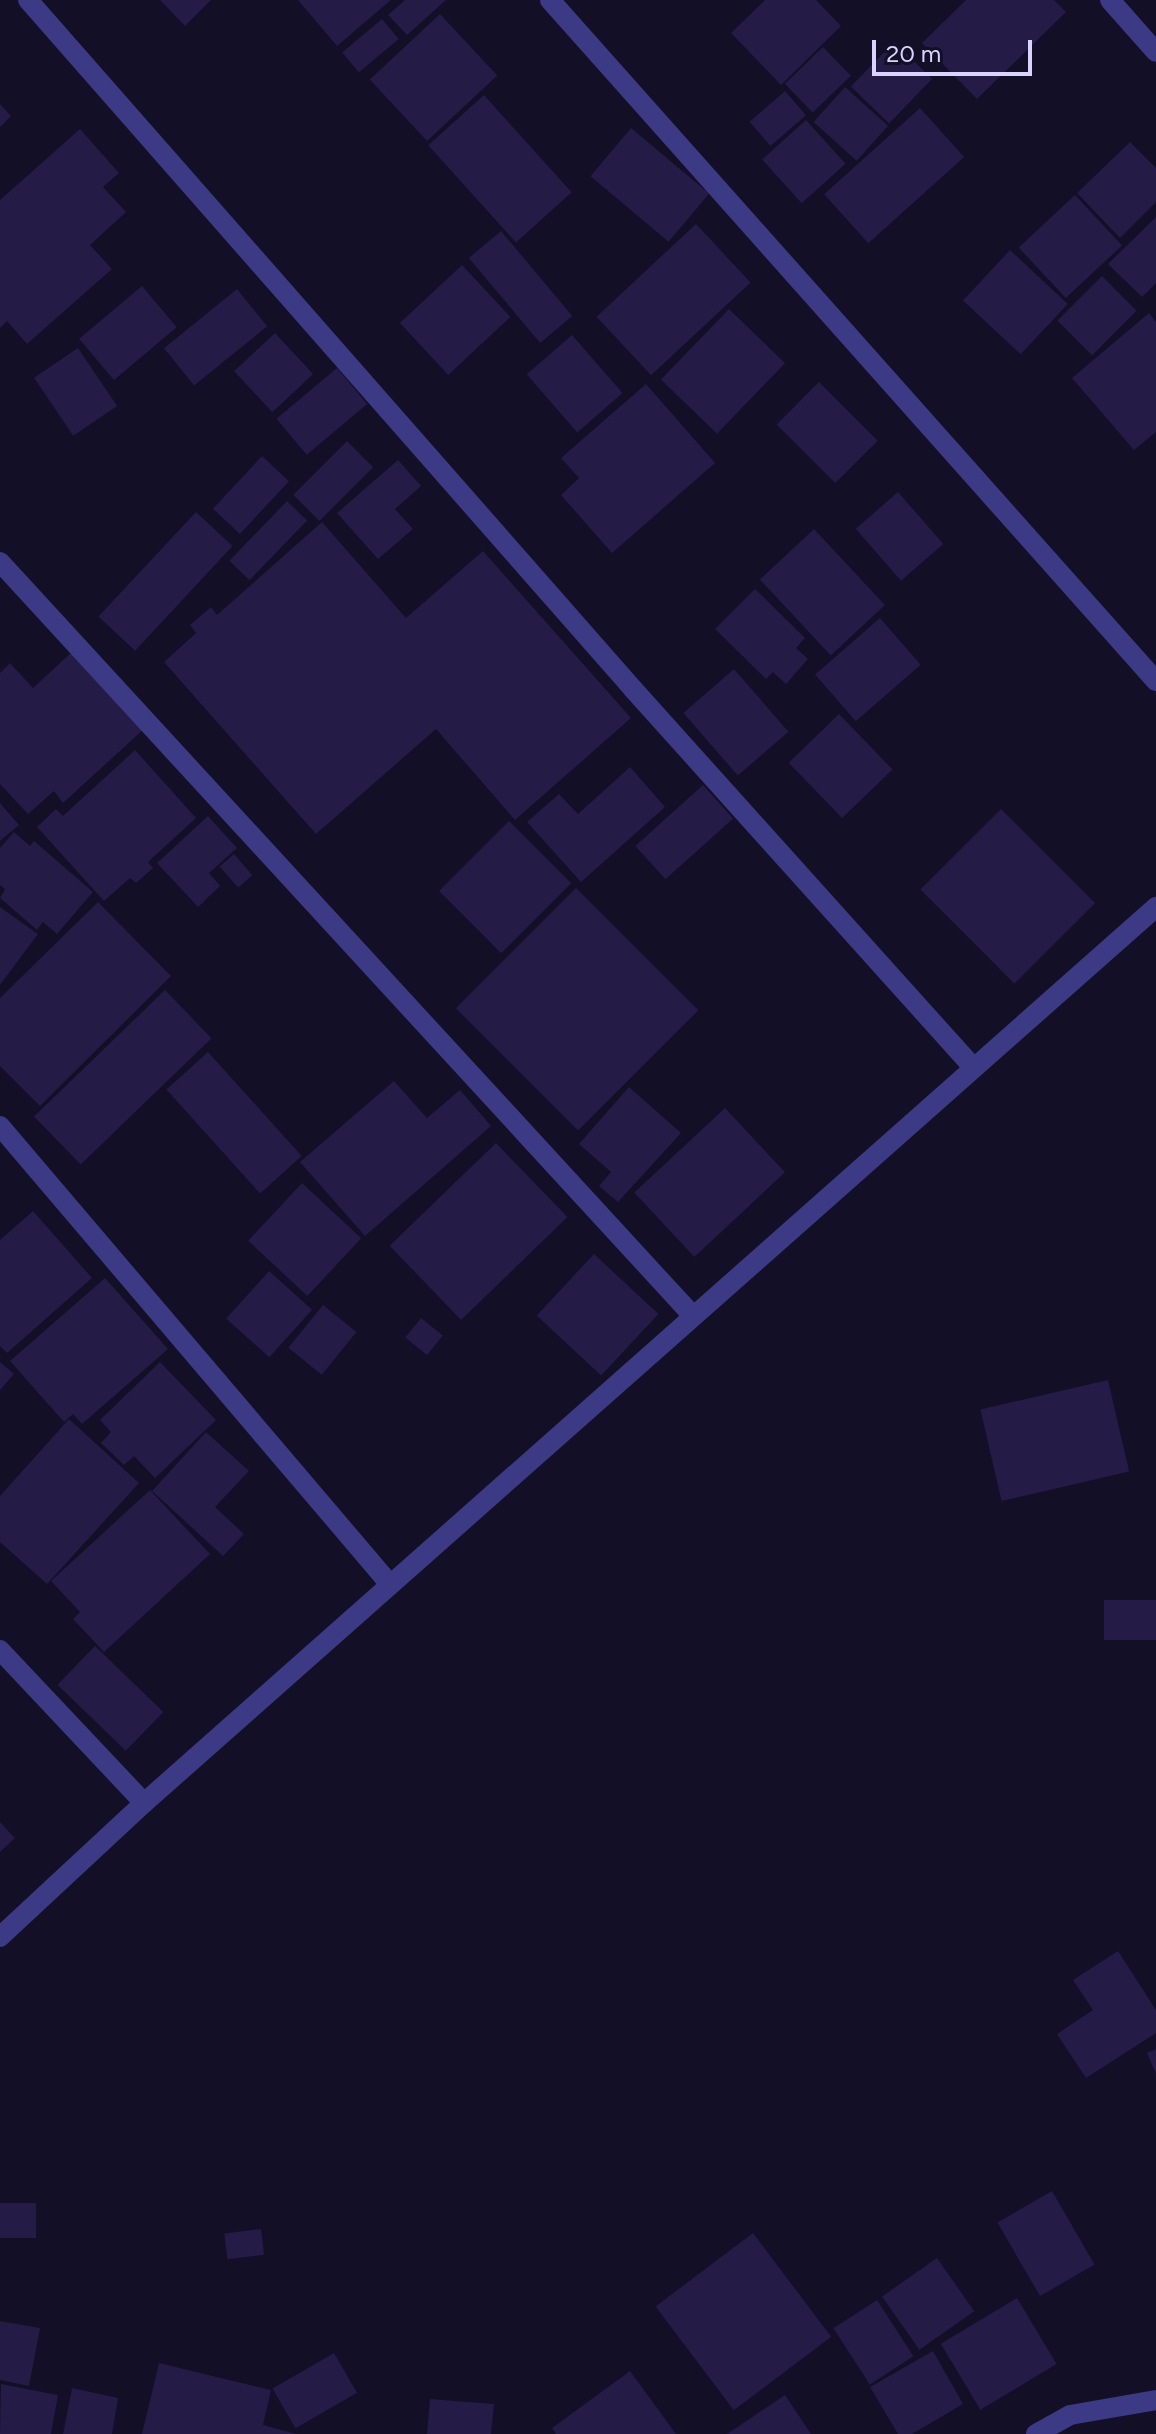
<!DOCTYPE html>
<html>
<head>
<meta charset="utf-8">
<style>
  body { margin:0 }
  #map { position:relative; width:1156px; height:2434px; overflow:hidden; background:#130f26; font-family:Figtree,sans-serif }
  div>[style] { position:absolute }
  .building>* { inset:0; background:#241b47; transform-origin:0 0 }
  .minor>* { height:20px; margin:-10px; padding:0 10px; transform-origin:10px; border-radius:10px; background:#3d3a85 }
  span { translate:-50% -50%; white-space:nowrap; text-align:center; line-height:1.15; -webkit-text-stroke:7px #130f26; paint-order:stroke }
  .scale { position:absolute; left:872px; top:40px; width:160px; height:36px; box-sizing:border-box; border:4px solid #d9d4ff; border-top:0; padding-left:10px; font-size:24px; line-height:28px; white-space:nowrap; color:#d9d4ff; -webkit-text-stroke:6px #130f26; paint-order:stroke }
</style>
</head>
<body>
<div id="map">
  <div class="building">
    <div style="clip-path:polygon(160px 0,211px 0,185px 26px)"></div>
    <div style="clip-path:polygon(298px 0,391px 0,337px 46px)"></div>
    <div style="clip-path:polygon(405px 0,446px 0,407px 35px,388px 15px)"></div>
    <div style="clip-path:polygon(765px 0,816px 0,841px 26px,781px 85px,731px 33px)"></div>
    <div style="clip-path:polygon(966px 0,1054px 0,1066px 12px,977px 99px,922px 43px)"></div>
    <div style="left:440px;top:14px;width:84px;height:96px;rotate:47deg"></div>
    <div style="left:382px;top:19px;width:26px;height:52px;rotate:50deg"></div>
    <div style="left:894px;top:42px;width:53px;height:62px;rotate:44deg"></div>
    <div style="left:823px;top:47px;width:40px;height:53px;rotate:46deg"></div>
    <div style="left:845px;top:87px;width:58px;height:47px;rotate:42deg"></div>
    <div style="left:785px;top:91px;width:32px;height:47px;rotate:49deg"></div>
    <div style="left:484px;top:95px;width:131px;height:75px;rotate:48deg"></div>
    <div style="clip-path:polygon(0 104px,11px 116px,0 127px)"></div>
    <div style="left:920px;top:108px;width:66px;height:129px;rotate:48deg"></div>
    <div style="left:806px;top:120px;width:59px;height:59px;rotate:48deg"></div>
    <div style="left:631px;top:128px;width:102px;height:63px;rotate:40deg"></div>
    <div style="clip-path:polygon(80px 129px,119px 173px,103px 187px,126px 212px,90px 245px,112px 269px,27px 344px,7px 321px,0 328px,0 200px)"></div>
    <div style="clip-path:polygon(1130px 142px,1156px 168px,1156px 202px,1120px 238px,1077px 193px)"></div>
    <div style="left:1075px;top:195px;width:69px;height:77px;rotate:47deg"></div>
    <div style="clip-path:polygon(1156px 217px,1156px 283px,1142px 297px,1108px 264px)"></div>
    <div style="left:696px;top:224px;width:80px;height:136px;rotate:47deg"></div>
    <div style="left:501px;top:231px;width:111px;height:42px;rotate:50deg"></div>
    <div style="left:1010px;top:250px;width:79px;height:69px;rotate:43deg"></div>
    <div style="left:462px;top:265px;width:71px;height:85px;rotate:47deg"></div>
    <div style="left:1102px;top:276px;width:49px;height:63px;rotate:45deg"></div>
    <div style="left:142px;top:286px;width:54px;height:82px;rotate:50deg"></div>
    <div style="left:237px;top:289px;width:48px;height:94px;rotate:51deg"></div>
    <div style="left:729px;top:309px;width:78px;height:98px;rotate:44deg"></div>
    <div style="clip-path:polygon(1149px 313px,1156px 322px,1156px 432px,1134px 450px,1072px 378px)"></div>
    <div style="left:275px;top:333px;width:56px;height:56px;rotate:47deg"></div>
    <div style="left:572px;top:335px;width:77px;height:60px;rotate:49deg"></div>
    <div style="left:78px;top:348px;width:70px;height:53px;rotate:56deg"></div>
    <div style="left:337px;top:368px;width:47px;height:79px;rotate:50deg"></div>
    <div style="left:819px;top:382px;width:83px;height:60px;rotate:45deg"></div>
    <div style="clip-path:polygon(646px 384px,715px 463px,612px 553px,561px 495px,579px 478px,561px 458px)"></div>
    <div style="left:347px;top:441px;width:37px;height:76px;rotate:45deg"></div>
    <div style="left:262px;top:456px;width:37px;height:72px;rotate:43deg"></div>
    <div style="clip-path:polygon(398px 460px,421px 486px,395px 509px,413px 529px,378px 559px,337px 513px)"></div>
    <div style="left:898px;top:492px;width:69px;height:56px;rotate:49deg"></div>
    <div style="left:287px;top:501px;width:28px;height:83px;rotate:44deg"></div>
    <div style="left:196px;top:512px;width:50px;height:143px;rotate:43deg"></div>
    <div style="clip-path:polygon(322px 522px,406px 618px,483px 551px,631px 718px,515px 820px,436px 729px,316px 834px,164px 662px,196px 633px,190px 625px,211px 607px,217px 615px)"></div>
    <div style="left:814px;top:529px;width:104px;height:74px;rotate:47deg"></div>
    <div style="clip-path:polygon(755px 589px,805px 638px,796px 648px,808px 659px,786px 684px,773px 672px,766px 679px,715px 629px)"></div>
    <div style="left:880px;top:618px;width:62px;height:86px;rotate:49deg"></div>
    <div style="clip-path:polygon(74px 650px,145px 728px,63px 803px,54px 791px,28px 814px,0 784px,0 673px,10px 663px,33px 688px)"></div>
    <div style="left:734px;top:669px;width:83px;height:67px;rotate:49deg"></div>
    <div style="left:839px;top:714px;width:77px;height:70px;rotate:46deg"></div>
    <div style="clip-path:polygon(135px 750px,196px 818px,148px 862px,153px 868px,136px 883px,130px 878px,104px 901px,37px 827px,56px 809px,63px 816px)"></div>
    <div style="clip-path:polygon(630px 767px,665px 807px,581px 882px,527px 822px,559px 794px,578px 814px)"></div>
    <div style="left:703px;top:785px;width:45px;height:91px;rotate:48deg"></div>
    <div style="clip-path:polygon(0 803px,19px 825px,0 841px)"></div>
    <div style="left:1001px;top:809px;width:133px;height:114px;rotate:45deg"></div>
    <div style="clip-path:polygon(208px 816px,237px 848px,209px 873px,220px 886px,198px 907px,157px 863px)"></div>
    <div style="left:509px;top:821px;width:88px;height:99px;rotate:45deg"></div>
    <div style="clip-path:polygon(14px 832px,30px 846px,34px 841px,93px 892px,57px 934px,43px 922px,37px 930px,0 898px,5px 889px,0 885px,0 848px)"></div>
    <div style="left:234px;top:854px;width:28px;height:19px;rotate:49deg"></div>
    <div style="left:576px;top:888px;width:173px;height:170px;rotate:45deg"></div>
    <div style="clip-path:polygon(98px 902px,171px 976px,40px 1106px,0 1066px,0 998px)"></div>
    <div style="clip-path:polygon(0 907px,38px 934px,0 985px)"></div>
    <div style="left:165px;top:990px;width:67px;height:182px;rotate:46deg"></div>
    <div style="left:208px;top:1052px;width:140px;height:56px;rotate:48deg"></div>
    <div style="clip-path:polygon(394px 1081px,427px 1118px,460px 1090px,491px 1126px,365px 1236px,300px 1162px)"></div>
    <div style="clip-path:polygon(629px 1087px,681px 1133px,618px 1202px,599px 1186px,611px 1172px,579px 1144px)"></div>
    <div style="left:725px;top:1108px;width:88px;height:124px;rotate:47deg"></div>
    <div style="left:496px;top:1143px;width:103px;height:148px;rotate:46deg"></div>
    <div style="left:302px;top:1183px;width:81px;height:79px;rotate:43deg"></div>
    <div style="clip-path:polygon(33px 1211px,92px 1278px,7px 1353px,0 1346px,0 1240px)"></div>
    <div style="left:594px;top:1254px;width:88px;height:84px;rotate:43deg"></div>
    <div style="left:269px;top:1271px;width:58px;height:64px;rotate:42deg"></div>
    <div style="clip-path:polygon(105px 1278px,168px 1349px,82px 1424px,73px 1414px,64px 1422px,10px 1361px)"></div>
    <div style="left:323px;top:1305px;width:43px;height:55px;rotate:39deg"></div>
    <div style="left:421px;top:1318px;width:28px;height:25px;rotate:39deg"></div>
    <div style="clip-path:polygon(0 1362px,14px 1374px,0 1390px)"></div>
    <div style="clip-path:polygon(160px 1362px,216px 1420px,155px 1478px,134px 1456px,124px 1465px,101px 1443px,111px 1432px,100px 1420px)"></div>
    <div style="left:1108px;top:1380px;width:94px;height:131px;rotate:77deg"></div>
    <div style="clip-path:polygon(69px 1419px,139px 1483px,47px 1584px,0 1542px,0 1496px)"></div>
    <div style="clip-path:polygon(206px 1432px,249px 1471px,215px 1507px,244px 1534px,223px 1556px,152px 1491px)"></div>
    <div style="clip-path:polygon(150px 1490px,210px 1554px,104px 1652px,73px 1619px,80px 1612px,51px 1581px)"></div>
    <div style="left:1156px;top:1600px;width:40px;height:52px;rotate:90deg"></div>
    <div style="left:95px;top:1646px;width:95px;height:54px;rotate:44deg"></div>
    <div style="clip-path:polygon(0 1822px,15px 1838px,0 1852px)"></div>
    <div style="clip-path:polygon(1118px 1951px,1156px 2010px,1156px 2033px,1086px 2078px,1057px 2034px,1093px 2010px,1073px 1980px)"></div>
    <div style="clip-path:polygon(1156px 2049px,1156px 2074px,1147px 2053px)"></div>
    <div style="left:1052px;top:2191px;width:85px;height:63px;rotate:60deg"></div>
    <div style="left:0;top:2203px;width:36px;height:35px"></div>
    <div style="left:261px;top:2229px;width:26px;height:37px;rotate:83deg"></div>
    <div style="left:753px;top:2233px;width:130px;height:122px;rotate:53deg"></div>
    <div style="left:937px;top:2258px;width:65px;height:67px;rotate:55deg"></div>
    <div style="left:1017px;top:2298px;width:77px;height:89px;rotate:59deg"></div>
    <div style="left:877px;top:2300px;width:67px;height:52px;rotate:57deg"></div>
    <div style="clip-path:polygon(0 2321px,40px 2328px,29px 2386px,0 2380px)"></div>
    <div style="clip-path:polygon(933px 2351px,963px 2404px,912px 2434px,898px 2434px,870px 2387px)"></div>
    <div style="left:334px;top:2353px;width:46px;height:71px;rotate:60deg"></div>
    <div style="clip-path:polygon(159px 2363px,271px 2390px,263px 2425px,296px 2434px,142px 2434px)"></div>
    <div style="clip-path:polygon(630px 2371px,676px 2434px,556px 2434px,552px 2428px)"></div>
    <div style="clip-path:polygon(1px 2384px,58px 2395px,51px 2434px,0 2434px)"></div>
    <div style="clip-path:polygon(72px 2388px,118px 2398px,112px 2434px,63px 2434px)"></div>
    <div style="clip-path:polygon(785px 2395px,811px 2434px,727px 2434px)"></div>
    <div style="clip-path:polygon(430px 2399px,494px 2404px,491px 2434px,427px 2434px)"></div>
  </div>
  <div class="minor">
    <div style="left:28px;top:0;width:917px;rotate:48.71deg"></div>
    <div style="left:633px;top:689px;width:507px;rotate:48.04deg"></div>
    <div style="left:550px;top:0;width:912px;rotate:48.34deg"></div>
    <div style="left:1110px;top:0;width:69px;rotate:48.5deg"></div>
    <div style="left:0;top:562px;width:1024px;rotate:47.41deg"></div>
    <div style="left:0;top:1126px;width:600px;rotate:49.6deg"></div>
    <div style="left:0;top:1650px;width:210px;rotate:46.7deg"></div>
    <div style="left:144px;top:1803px;width:197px;rotate:137.1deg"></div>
    <div style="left:144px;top:1803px;width:1352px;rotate:-41.52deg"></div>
    <div style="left:1036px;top:2434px;width:39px;rotate:-29deg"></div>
    <div style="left:1070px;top:2415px;width:87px;rotate:-9.9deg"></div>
  </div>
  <div class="scale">20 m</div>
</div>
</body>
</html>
